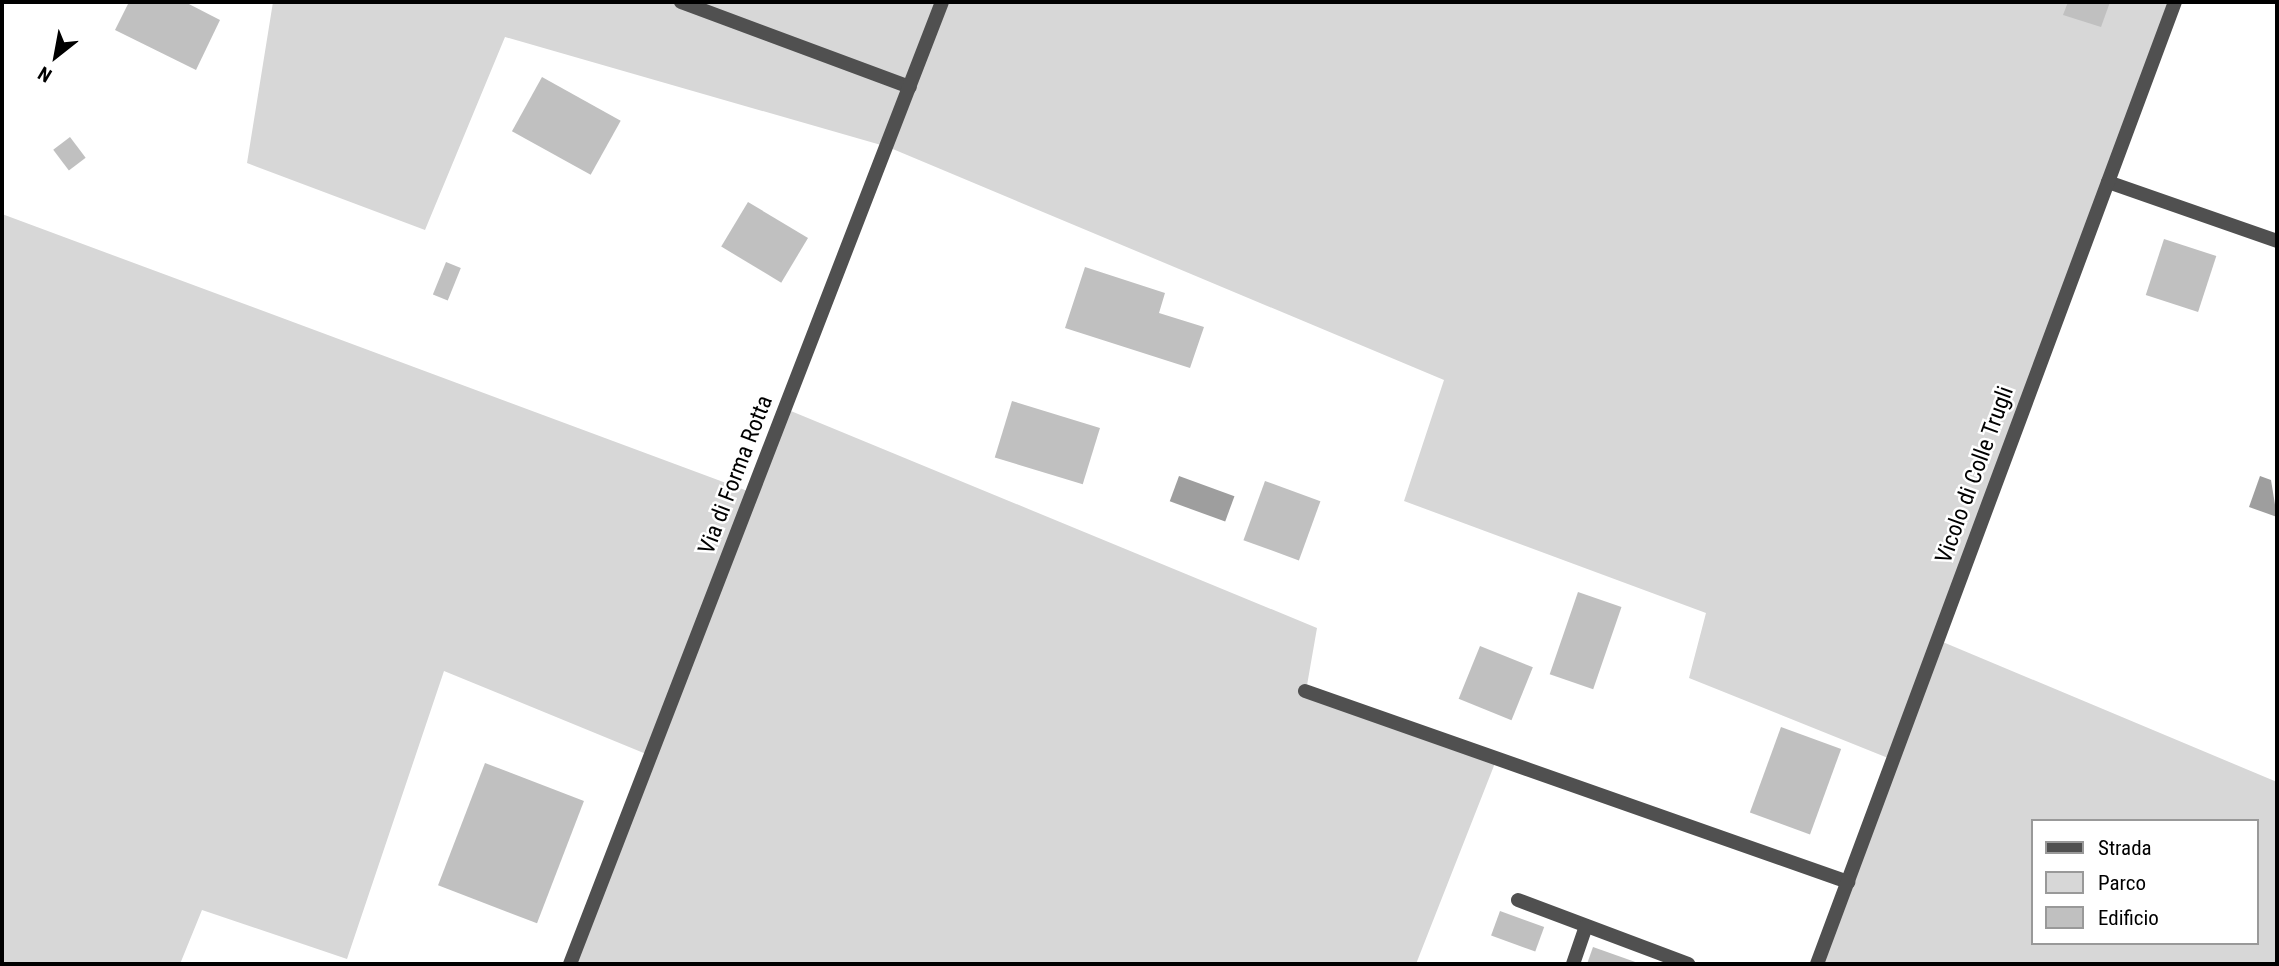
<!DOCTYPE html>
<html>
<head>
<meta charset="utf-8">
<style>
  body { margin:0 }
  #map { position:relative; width:2279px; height:966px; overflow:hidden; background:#fff; font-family:"Roboto Condensed",sans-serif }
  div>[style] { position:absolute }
  .green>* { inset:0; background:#d7d7d7 }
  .water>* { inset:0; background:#9e9e9e; transform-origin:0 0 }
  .building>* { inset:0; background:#c0c0c0; transform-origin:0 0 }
  .lane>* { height:14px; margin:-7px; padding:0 7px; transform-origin:7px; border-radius:7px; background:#505050 }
  .street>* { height:14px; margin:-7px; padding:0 7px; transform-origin:7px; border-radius:7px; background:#505050 }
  span { translate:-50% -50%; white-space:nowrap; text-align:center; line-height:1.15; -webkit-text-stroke:5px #fff; paint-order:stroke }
  .street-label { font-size:23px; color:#000 }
  .frame { position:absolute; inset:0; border:4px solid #000; pointer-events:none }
  .legend { position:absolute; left:2031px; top:819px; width:228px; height:126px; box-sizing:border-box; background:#fff; border:2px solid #999; margin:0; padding:9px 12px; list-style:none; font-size:21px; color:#000 }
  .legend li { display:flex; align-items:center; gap:14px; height:35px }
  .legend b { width:35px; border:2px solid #999 }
  .north { position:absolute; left:21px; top:21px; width:70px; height:70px; -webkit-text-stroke:5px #fff; paint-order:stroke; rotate:211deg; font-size:19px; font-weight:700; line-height:28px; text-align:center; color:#000 }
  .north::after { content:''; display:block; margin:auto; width:24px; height:32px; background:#000; clip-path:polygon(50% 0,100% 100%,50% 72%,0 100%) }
</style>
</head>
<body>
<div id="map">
  <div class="green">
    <div style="clip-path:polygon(evenodd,273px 2px,2175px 2px,1938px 640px,2277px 782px,2277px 964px,1817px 964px,1893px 760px,1689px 678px,1706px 613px,1404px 501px,1444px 380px,888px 147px,505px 37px,425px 230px,247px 163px,273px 2px,2032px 821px,2256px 821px,2256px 943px,2032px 943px,2032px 821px)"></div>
    <div style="clip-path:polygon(2px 214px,753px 493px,786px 409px,1317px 628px,1306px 691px,1497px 758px,1416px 964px,570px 964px,651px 756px,444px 671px,347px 959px,202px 910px,180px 964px,2px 964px)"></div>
  </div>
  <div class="water">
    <div style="left:1179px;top:476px;width:59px;height:27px;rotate:20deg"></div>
    <div style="clip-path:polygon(2260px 476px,2271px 480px,2277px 517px,2249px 507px)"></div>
  </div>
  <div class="building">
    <div style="clip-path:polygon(129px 2px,185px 2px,220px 20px,196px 70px,115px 30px)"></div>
    <div style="clip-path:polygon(2068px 2px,2110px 2px,2101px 27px,2063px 15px)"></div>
    <div style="left:542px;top:77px;width:90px;height:62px;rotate:29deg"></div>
    <div style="left:70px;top:137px;width:26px;height:21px;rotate:53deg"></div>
    <div style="left:748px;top:202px;width:70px;height:52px;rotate:31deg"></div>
    <div style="left:2164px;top:239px;width:55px;height:59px;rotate:18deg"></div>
    <div style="left:446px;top:262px;width:16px;height:35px;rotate:22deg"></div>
    <div style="clip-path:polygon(1085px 267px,1165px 293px,1159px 313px,1204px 327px,1190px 368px,1065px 328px)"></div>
    <div style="left:1012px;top:401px;width:92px;height:59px;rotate:17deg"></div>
    <div style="left:1265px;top:481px;width:59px;height:63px;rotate:20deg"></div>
    <div style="left:1578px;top:592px;width:46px;height:87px;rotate:19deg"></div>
    <div style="left:1480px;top:646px;width:57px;height:57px;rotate:22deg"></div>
    <div style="left:1781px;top:727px;width:64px;height:91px;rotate:20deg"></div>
    <div style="left:485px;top:763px;width:106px;height:131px;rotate:21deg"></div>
    <div style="left:1500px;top:911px;width:47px;height:26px;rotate:20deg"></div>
    <div style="clip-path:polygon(1593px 947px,1641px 964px,1587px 964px)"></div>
  </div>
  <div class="lane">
    <div style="left:681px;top:2px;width:244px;rotate:20.4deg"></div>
    <div style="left:2108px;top:182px;width:179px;rotate:19.2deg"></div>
    <div style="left:1305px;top:691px;width:576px;rotate:19.38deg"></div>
    <div style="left:1518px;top:900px;width:182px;rotate:20.6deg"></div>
    <div style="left:1573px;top:964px;width:40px;rotate:-71.1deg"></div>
  </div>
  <div class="street">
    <div style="left:570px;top:964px;width:1031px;rotate:-68.86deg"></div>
    <div style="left:1817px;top:964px;width:1026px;rotate:-69.59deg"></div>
  </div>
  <div class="street-label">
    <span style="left:736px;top:475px;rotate:-69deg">Via di Forma Rotta</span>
    <span style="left:1975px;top:475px;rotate:-70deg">Vicolo di Colle Trugli</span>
  </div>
  <div class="frame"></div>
  <ul class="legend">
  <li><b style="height:9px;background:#505050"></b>Strada</li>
  <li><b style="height:19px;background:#d7d7d7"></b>Parco</li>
  <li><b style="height:19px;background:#c0c0c0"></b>Edificio</li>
  </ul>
  <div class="north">N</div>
</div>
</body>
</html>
